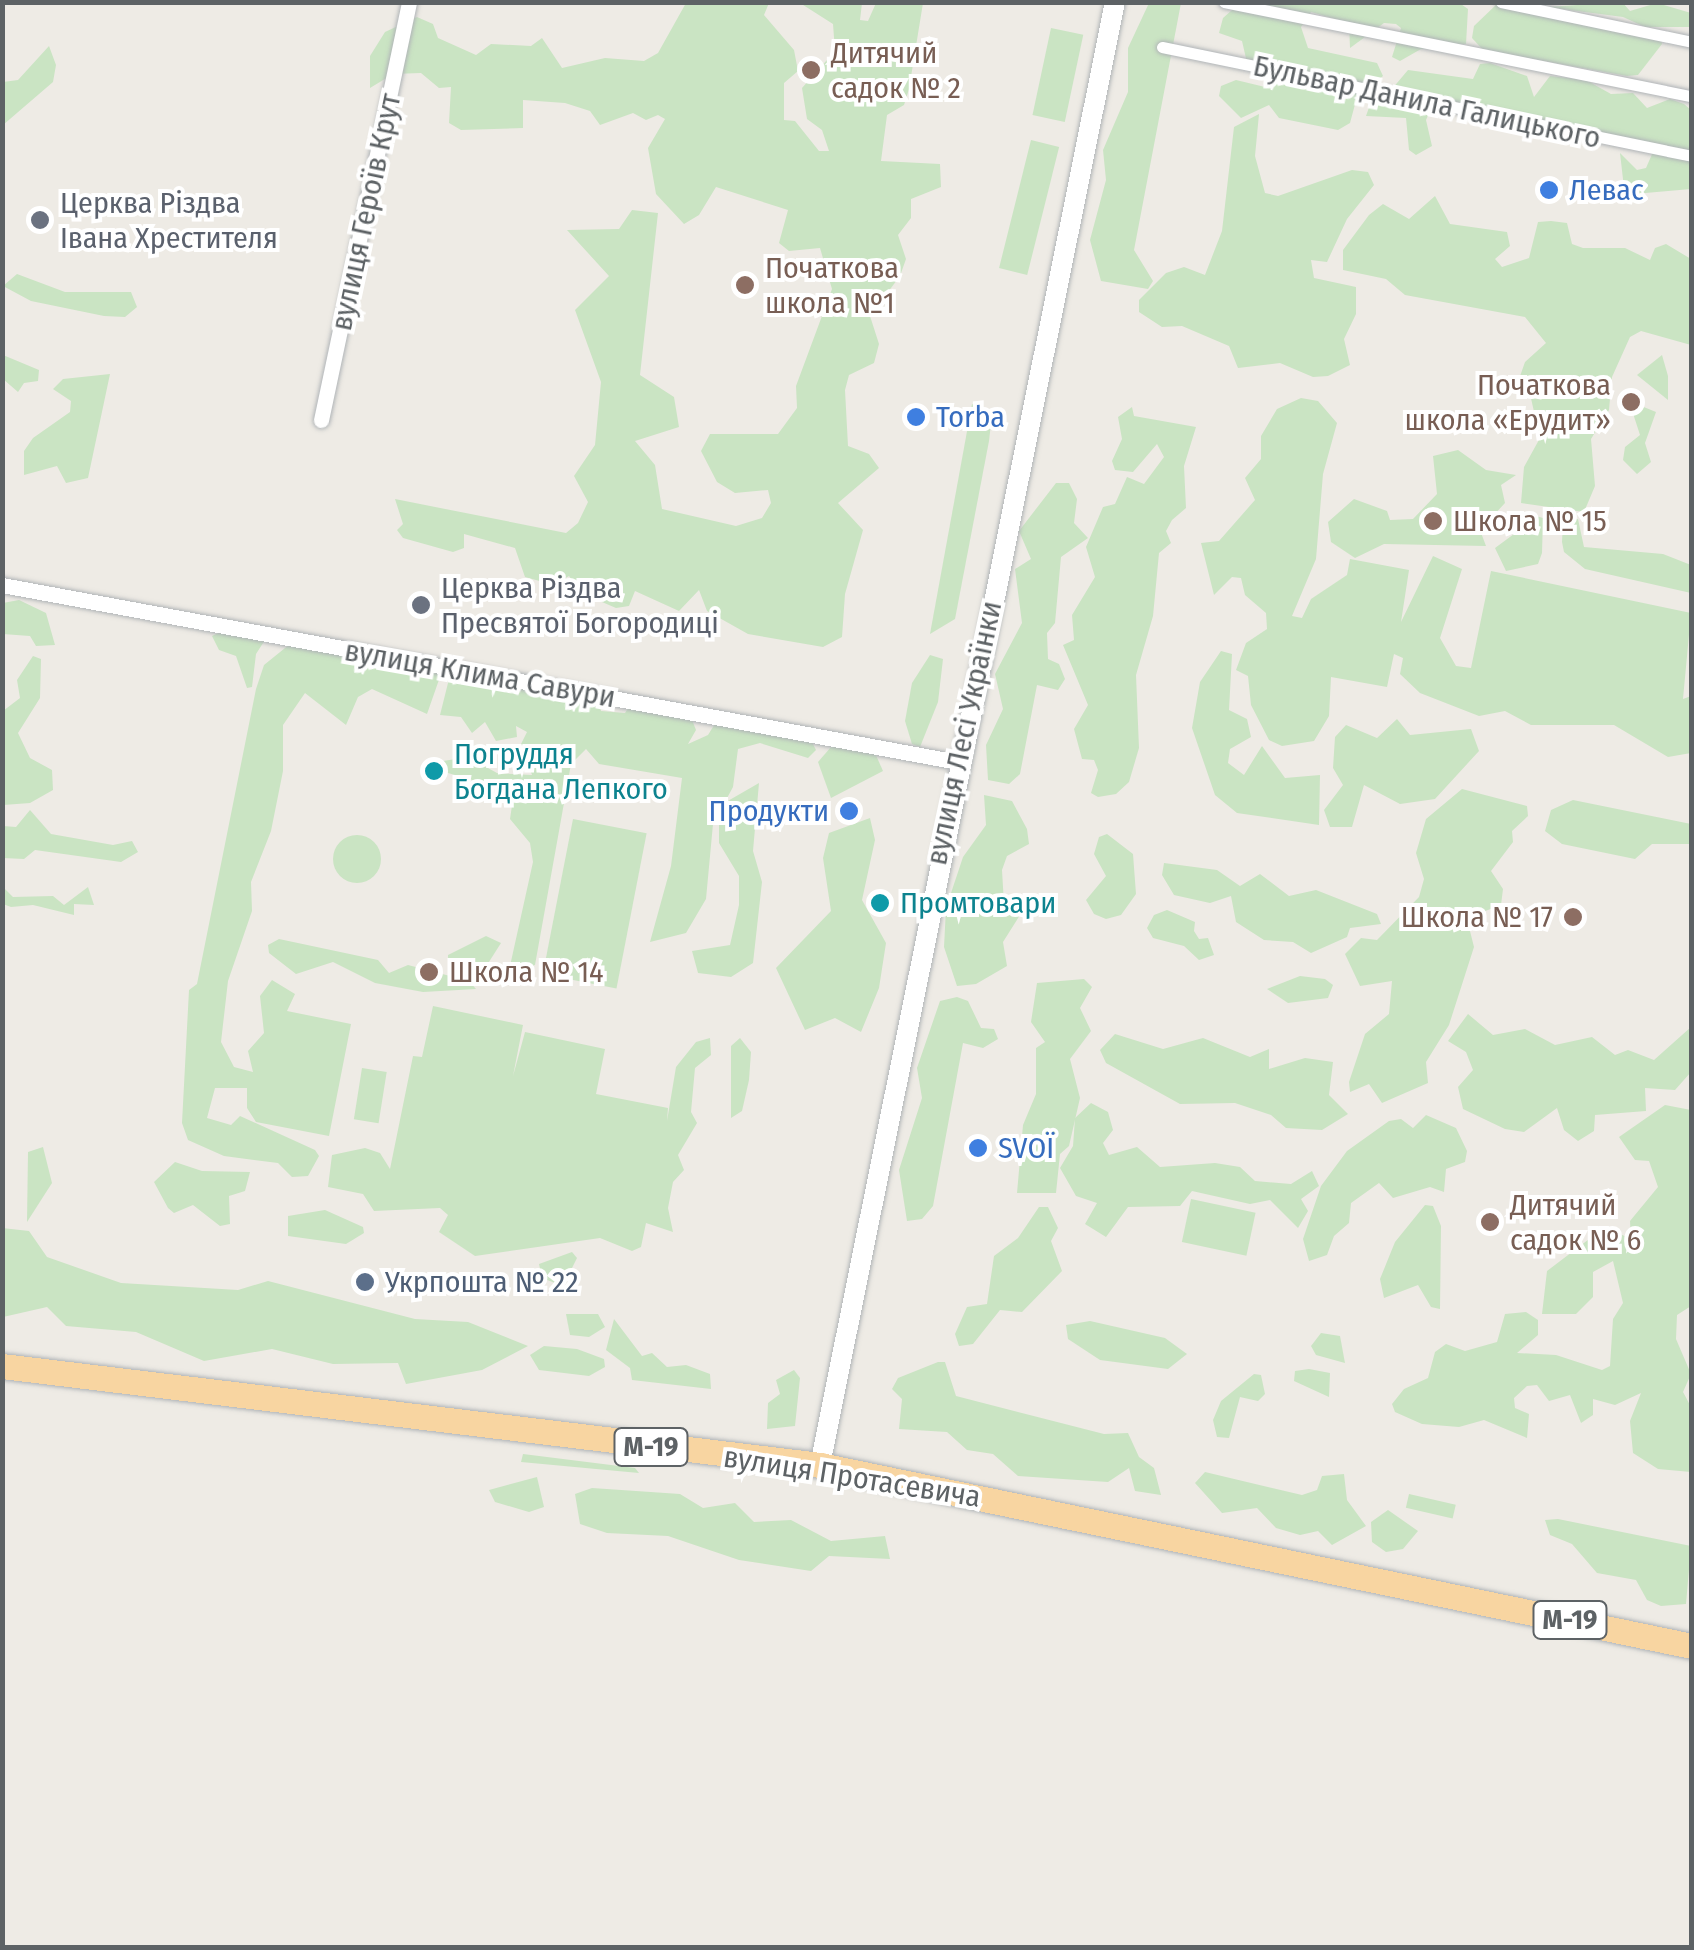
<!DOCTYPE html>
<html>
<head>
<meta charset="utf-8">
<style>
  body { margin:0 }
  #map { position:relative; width:1694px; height:1950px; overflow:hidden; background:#eeebe5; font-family:"Fira Sans Condensed",sans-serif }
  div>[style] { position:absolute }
  .green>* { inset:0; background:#cae4c3; transform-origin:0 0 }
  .round { border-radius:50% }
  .roads { filter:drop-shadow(0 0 2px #b0b4b7) drop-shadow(0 0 2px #b0b4b7) }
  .pedestrian>* { height:11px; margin:-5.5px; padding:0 5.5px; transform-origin:5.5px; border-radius:5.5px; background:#fff }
  .minor>* { height:15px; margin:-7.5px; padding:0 7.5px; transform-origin:7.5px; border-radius:7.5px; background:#fff }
  .secondary>* { height:20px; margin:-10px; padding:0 10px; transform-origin:10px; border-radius:10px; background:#fff }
  .trunk>* { height:25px; margin:-12.5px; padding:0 12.5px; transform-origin:12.5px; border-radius:12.5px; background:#f8d5a1 }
  .dots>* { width:28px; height:28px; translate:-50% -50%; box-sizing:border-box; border:5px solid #fff; border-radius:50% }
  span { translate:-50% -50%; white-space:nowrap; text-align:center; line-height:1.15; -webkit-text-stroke:8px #fff; paint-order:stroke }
  .shield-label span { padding:2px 8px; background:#fff; border:2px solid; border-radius:8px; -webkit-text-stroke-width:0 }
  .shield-label { font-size:28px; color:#5d6265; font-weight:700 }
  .education-label { font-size:30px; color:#785e54 }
  .left { translate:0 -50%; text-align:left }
  .right { translate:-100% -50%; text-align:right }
  .street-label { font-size:30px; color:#5d6265 }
  .shop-label { font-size:30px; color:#366cbe }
  .worship-label { font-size:30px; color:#5b616d }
  .culture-label { font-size:30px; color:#0d838f }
  .service-label { font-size:30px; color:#4e5e75 }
  .frame { position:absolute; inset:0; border:5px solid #5d6265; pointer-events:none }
</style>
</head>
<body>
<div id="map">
  <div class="green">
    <div style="clip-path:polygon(1458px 2px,1468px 9px,1466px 44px,1421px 49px,1400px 61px,1392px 57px,1401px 28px,1396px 24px,1384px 23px,1350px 48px,1349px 23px,1311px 12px,1301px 27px,1308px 48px,1377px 63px,1383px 76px,1357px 97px,1350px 123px,1338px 130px,1279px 118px,1269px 105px,1241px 118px,1219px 96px,1221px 86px,1236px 80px,1265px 87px,1278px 78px,1248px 67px,1242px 41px,1219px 33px,1223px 18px,1240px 3px)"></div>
    <div style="clip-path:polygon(1622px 2px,1630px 11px,1657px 3px,1691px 13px,1691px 27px,1645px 27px,1623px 17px,1547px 7px)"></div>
    <div style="clip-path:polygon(686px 3px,769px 3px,764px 15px,794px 50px,798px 71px,784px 83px,784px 120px,795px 121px,819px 151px,829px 151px,822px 130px,807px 119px,802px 88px,835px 51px,833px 24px,800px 3px,862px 3px,860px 20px,868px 21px,876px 3px,923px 3px,909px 89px,904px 105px,887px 115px,881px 161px,940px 164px,941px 187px,911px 199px,911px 218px,898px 235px,906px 259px,900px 276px,870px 316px,879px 344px,874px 363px,849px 375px,845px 390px,848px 446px,869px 454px,879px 468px,838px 503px,863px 530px,845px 594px,842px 637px,823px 647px,748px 634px,707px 611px,699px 590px,679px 611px,635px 591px,629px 606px,616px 608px,581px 593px,569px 576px,554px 585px,525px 577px,515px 548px,464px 534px,464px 548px,453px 552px,403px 538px,397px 530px,403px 524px,395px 499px,566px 533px,578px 523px,588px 502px,574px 476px,595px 445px,601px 382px,575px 310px,609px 276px,567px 230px,619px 229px,632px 210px,658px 213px,640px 375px,674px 397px,679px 427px,635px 441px,655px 465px,662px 509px,736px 526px,762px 518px,771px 503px,768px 490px,735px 493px,717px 482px,701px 451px,710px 434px,778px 434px,797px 408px,796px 386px,832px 289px,820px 248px,789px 251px,779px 243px,788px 210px,716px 187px,699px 215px,684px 224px,656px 194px,648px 148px,665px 119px,658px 115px,646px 120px,633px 113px,600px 125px,590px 111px,565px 103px,523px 100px,523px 128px,461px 130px,449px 123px,451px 87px,439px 88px,421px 73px,393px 74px,370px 88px,370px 56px,385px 32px,417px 17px,433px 24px,438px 38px,476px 55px,491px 44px,531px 46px,542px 38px,562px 68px,605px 58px,644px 61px,658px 53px)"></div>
    <div style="clip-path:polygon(1149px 3px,1181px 3px,1134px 250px,1153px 281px,1148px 289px,1101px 281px,1090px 240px,1106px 180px,1103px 150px,1128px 92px,1128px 48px)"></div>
    <div style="clip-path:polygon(1498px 3px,1660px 34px,1662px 44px,1638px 75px,1627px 76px,1483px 50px,1472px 38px,1474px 26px)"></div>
    <div style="left:1051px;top:28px;width:33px;height:89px;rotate:12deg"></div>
    <div style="clip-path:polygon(49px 46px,56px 65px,53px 82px,3px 125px,3px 142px,3px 82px,18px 80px)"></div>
    <div style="clip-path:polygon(1490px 63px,1527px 76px,1534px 97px,1550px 76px,1586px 80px,1611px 94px,1633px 93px,1647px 108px,1670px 99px,1684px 104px,1691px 110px,1691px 189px,1634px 194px,1624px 188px,1620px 153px,1637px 170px,1646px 168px,1653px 152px,1613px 140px,1597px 145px,1590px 134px,1551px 126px,1539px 131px,1518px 121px,1441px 108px,1430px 111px,1426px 120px,1432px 146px,1416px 155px,1409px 150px,1406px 118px,1366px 116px,1373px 96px,1386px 96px,1408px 70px,1473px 79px,1480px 64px)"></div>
    <div style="clip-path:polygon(1259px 114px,1255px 156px,1265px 193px,1278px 196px,1352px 170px,1368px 172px,1374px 185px,1347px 219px,1327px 262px,1311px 260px,1314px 278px,1356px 287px,1356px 314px,1344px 339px,1350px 365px,1328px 376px,1313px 377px,1280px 363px,1238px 368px,1229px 346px,1182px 326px,1162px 327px,1139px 312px,1139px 300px,1166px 273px,1184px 267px,1205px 275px,1222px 231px,1234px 127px)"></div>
    <div style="left:1031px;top:140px;width:29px;height:132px;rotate:14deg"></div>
    <div style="clip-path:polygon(1435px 196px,1450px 224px,1507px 232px,1510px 246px,1495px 259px,1502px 267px,1529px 258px,1538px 222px,1551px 221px,1567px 223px,1572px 244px,1583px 248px,1625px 248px,1650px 260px,1655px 248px,1666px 244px,1691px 259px,1691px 345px,1641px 331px,1630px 337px,1612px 377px,1609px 410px,1591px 439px,1595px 486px,1584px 512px,1521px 503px,1524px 467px,1540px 438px,1530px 394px,1519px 379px,1525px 362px,1546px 343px,1525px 317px,1405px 295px,1386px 279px,1343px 270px,1343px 250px,1369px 215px,1383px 204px,1409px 219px)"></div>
    <div style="clip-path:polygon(17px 274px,65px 292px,131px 292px,137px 307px,125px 317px,104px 316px,31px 301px,3px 286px)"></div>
    <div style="clip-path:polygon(3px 355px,39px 370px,38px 381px,24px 383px,18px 392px,3px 379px)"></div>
    <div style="clip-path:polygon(1662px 355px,1668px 376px,1668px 400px,1637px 375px)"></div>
    <div style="clip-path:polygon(110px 374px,88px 478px,66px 483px,57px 466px,24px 475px,24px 451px,33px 438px,70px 412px,71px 401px,53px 389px,63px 379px)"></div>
    <div style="clip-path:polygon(1301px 398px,1318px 401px,1337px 423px,1323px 474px,1316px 559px,1292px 616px,1302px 618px,1311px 599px,1347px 575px,1350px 559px,1409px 570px,1401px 622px,1433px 556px,1462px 569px,1440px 638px,1456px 666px,1471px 668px,1491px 571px,1691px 613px,1683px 699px,1691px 696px,1691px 753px,1668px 757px,1614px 725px,1531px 725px,1505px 711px,1479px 716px,1420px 693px,1400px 674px,1403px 658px,1394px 654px,1387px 687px,1331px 677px,1329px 716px,1314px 741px,1282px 746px,1269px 740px,1251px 705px,1248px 676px,1236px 670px,1246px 643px,1267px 629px,1266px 613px,1245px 595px,1241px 578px,1232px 577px,1214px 595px,1201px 543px,1219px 541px,1255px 500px,1245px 478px,1261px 459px,1261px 436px,1277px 409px)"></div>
    <div style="clip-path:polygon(1629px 401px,1656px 412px,1645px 443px,1651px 462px,1637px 474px,1623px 460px,1625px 447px,1640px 435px)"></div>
    <div style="clip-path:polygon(972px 404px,992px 415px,989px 441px,955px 619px,930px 634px)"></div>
    <div style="clip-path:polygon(1132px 407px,1134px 416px,1196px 427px,1184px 466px,1186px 508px,1172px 520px,1166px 531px,1171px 543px,1159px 553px,1153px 616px,1136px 675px,1139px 748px,1129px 782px,1116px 794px,1098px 797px,1091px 793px,1098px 770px,1094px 760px,1082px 759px,1074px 729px,1088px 705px,1063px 645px,1074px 640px,1072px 615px,1095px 577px,1086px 547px,1103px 507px,1115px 504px,1127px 477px,1144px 484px,1164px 457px,1157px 444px,1133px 472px,1115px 470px,1112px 461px,1122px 439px,1118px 417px)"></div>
    <div style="clip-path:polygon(1458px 450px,1486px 470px,1516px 475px,1501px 485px,1505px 503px,1480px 530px,1486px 546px,1384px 544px,1355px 558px,1331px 542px,1328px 522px,1354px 499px,1387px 511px,1390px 520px,1413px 519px,1437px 494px,1433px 456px)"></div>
    <div style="clip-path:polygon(1056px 483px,1069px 483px,1077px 499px,1074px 523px,1088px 538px,1061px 557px,1055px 623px,1047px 633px,1048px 659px,1059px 664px,1065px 679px,1058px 690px,1037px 685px,1020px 774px,1009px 784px,988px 780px,986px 745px,1003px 709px,995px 674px,1022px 623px,1015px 569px,1031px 559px,1019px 531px)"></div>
    <div style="clip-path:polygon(1522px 512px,1543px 518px,1542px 553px,1538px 564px,1506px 571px,1495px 548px,1514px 534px)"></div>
    <div style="clip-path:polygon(1578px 519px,1584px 547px,1663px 554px,1691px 565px,1691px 593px,1585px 569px,1564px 552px,1562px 542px,1563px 522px)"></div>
    <div style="clip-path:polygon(19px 600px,46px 613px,55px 645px,36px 646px,30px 636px,3px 634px,3px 603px)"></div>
    <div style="clip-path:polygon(229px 628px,265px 640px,256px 654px,252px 687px,247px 688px,236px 656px,219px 650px,212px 636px)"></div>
    <div style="clip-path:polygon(290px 644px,441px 674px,427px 714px,372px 689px,358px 697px,346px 725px,305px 693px,283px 725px,283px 771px,271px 831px,251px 882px,252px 911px,228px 981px,221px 1042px,234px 1067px,253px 1072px,248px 1051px,264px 1033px,260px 996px,272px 980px,295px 994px,287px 1011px,351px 1024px,329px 1136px,256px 1122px,247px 1108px,247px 1088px,215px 1088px,207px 1118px,231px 1125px,240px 1116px,315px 1150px,319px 1156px,308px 1176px,292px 1177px,278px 1163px,224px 1156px,188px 1140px,182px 1123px,189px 990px,197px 984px,256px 689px,264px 665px)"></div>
    <div style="clip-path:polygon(1221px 651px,1232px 654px,1229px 710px,1247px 719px,1251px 737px,1230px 749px,1228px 763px,1244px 775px,1262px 746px,1285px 778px,1320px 775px,1319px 825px,1237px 813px,1215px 795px,1192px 728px,1200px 682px)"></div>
    <div style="clip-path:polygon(930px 655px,943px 659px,938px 702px,920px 747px,912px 744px,905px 721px,912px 683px)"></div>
    <div style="clip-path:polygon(33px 656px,41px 659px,40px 698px,18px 733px,30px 758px,52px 770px,53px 790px,30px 803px,3px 805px,3px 711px,20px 698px,17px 680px)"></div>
    <div style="clip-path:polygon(486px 670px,549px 695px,582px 693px,599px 701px,601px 711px,625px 713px,632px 702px,689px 712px,696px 730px,688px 744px,708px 735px,716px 722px,754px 718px,792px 739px,810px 738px,816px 750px,808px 758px,760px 743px,738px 749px,733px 787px,713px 824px,706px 899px,686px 933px,650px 942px,671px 866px,682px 778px,599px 764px,586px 749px,571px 764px,535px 965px,508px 975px,533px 862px,530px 843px,510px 819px,514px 792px,434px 769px,437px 762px,468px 757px,497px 773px,532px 775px,521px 744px,527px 732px,516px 726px,517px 737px,496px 741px,485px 722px,472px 733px,461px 717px,440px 715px,451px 671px,473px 673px,475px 687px)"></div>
    <div style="clip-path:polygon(1397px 719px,1410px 735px,1471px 729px,1479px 751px,1435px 799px,1400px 804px,1364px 785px,1352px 827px,1330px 827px,1324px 810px,1343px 785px,1333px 768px,1335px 737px,1346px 725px,1377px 738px)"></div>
    <div style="clip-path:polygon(845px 743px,875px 753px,883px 771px,831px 798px,818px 762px,831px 747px)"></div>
    <div style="clip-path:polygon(759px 783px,753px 851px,762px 882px,753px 963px,731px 977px,698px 973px,692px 951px,730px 945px,739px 905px,739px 876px,719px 843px,719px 814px,726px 802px)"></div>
    <div style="clip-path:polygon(1462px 789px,1527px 806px,1528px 816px,1512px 831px,1513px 842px,1491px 871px,1503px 889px,1501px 905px,1480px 913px,1469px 927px,1474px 947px,1449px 1025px,1426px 1062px,1428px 1083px,1382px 1103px,1369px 1084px,1350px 1092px,1349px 1082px,1365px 1034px,1389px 1014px,1392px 981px,1360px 986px,1345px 954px,1361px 938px,1377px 940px,1419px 897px,1424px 879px,1416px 853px,1426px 819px)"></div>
    <div style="clip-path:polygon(984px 795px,1012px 801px,1027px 829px,1029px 844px,1007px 856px,1002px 870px,1004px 904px,1020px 915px,1003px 942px,1007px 966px,976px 984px,957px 986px,944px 947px,946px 908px,963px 857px,986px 825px)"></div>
    <div style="clip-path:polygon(1573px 800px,1691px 824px,1691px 844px,1652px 844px,1635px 859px,1562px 844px,1545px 831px,1551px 810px)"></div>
    <div style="clip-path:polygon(30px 810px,51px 834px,113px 845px,132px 841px,138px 852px,121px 862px,35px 850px,24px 859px,3px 858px,3px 826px,16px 827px)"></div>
    <div style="clip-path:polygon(870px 818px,875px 840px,862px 900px,886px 943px,879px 988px,861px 1032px,835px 1018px,805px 1030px,776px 968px,831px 911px,823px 858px,829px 833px)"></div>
    <div style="left:573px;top:819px;width:75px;height:158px;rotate:11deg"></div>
    <div style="clip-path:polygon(1107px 834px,1133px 854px,1136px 894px,1121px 915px,1106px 919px,1094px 914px,1086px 900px,1106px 876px,1094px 854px,1099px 837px)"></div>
    <div class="round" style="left:333px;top:835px;width:48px;height:48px"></div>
    <div style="clip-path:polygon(1164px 863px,1217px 870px,1240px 886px,1260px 874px,1289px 896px,1316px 890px,1377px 914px,1381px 924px,1350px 928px,1347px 937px,1311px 953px,1293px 942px,1264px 940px,1236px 922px,1231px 896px,1210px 903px,1174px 895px,1162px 875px)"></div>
    <div style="clip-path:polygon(2px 886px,13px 897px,53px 896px,64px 905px,88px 887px,94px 905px,74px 904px,74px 915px,33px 905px,11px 907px,3px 904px)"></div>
    <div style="clip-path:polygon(1167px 910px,1195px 922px,1194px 931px,1199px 939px,1208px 938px,1214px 955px,1199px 960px,1184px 946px,1153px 938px,1147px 928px,1154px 915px)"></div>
    <div style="clip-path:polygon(486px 936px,501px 943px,487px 965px,448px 972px,448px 955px)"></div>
    <div style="clip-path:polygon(279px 939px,378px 960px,389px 973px,408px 965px,469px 981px,476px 989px,423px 992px,375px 983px,333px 962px,296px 974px,269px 953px,268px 945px)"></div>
    <div style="clip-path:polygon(1300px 976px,1325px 979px,1333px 985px,1328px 998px,1288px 1003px,1267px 989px)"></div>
    <div style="clip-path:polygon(1084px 979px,1092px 987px,1080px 1008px,1091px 1031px,1070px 1059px,1080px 1098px,1069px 1146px,1060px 1154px,1056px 1193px,1017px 1193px,1023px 1125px,1036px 1094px,1036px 1048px,1045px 1042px,1031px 1022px,1037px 983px)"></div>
    <div style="clip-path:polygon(957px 997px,968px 1001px,981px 1028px,994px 1029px,998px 1039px,983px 1048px,963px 1043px,933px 1206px,922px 1219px,907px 1221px,899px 1170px,922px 1098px,917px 1068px,940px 1001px)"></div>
    <div style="clip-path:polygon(433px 1006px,523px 1025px,513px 1076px,525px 1032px,605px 1049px,596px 1094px,668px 1108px,667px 1121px,676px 1067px,696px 1042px,710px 1038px,711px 1055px,695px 1068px,691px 1112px,697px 1123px,678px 1155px,684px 1170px,673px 1182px,668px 1208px,673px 1232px,646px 1223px,641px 1247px,632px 1251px,600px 1238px,475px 1256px,439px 1232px,448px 1215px,440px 1208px,374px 1211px,363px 1194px,328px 1187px,332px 1155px,365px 1148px,380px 1153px,390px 1169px,413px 1056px,422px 1057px)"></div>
    <div style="clip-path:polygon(1468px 1014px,1493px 1035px,1525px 1029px,1555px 1045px,1592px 1037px,1615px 1055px,1628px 1050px,1654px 1060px,1691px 1027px,1691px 1072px,1675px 1090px,1645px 1088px,1646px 1111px,1595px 1115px,1594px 1131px,1578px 1141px,1564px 1130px,1557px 1108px,1524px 1132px,1505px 1129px,1463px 1109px,1458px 1087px,1473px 1070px,1466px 1052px,1448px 1041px)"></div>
    <div style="clip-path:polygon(1115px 1034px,1163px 1049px,1203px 1038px,1250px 1057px,1269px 1049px,1269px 1069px,1305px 1058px,1333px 1062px,1329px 1095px,1348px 1114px,1322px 1130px,1286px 1128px,1271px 1115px,1235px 1103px,1180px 1104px,1106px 1063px,1100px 1050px)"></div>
    <div style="clip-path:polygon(740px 1038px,751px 1052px,749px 1080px,742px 1111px,731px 1118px,731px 1046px)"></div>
    <div style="left:362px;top:1068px;width:25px;height:52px;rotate:9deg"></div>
    <div style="clip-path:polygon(1091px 1103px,1108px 1112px,1113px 1130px,1103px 1143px,1109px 1155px,1137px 1147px,1160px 1167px,1215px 1163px,1240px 1167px,1255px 1181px,1291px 1184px,1312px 1171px,1319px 1186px,1301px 1199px,1308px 1211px,1298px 1228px,1270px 1200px,1250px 1204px,1192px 1191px,1180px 1206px,1128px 1207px,1106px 1237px,1085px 1224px,1097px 1203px,1076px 1196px,1060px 1168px,1073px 1146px,1075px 1118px)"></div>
    <div style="clip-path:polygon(1665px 1105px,1691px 1110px,1691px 1306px,1677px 1315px,1676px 1339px,1691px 1374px,1683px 1392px,1691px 1407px,1691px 1472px,1658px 1469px,1633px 1453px,1630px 1421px,1641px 1393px,1615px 1405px,1593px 1399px,1593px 1415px,1581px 1423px,1570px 1395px,1549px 1401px,1537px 1385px,1527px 1386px,1514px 1398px,1515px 1408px,1529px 1414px,1527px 1438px,1484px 1420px,1459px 1427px,1422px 1424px,1395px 1412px,1392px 1404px,1404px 1389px,1428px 1378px,1435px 1352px,1446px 1344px,1465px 1351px,1497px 1342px,1505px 1314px,1526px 1312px,1538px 1320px,1538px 1335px,1517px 1353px,1556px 1355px,1602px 1370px,1610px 1366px,1613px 1319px,1623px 1303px,1613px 1261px,1593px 1272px,1593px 1297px,1576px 1314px,1542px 1314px,1547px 1271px,1605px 1227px,1631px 1239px,1630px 1221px,1658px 1187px,1649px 1161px,1635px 1160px,1619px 1137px)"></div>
    <div style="clip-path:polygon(1426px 1115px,1456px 1128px,1467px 1151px,1465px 1162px,1446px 1169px,1444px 1192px,1430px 1187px,1393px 1198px,1379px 1183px,1351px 1203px,1349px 1223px,1334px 1236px,1327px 1255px,1309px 1261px,1303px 1239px,1321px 1186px,1347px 1151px,1389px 1121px,1401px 1119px,1413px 1128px)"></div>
    <div style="clip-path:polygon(43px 1147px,52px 1183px,27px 1222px,28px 1152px)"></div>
    <div style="clip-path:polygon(175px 1162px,202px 1171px,250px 1172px,245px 1191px,229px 1196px,230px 1224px,220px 1226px,193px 1205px,174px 1213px,168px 1208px,154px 1182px)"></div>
    <div style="left:1191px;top:1199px;width:66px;height:44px;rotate:12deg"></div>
    <div style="clip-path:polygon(1425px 1205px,1433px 1206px,1441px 1226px,1440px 1309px,1431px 1307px,1418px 1285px,1384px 1298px,1380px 1279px,1395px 1242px)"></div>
    <div style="clip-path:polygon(1039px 1207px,1048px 1207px,1058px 1228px,1051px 1241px,1062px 1271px,1022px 1312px,1000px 1310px,973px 1344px,959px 1346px,955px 1334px,967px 1307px,987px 1304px,994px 1256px,1018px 1238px)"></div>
    <div style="clip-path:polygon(325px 1210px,363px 1227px,364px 1233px,346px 1244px,288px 1236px,288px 1216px)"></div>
    <div style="clip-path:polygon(2px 1228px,29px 1231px,47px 1257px,121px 1283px,238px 1290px,268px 1281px,415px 1319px,468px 1322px,528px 1346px,482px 1370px,406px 1384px,398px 1363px,333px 1364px,272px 1349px,204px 1361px,136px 1332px,66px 1326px,47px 1307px,3px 1317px)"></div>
    <div style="clip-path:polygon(572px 1252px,577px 1258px,563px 1286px,542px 1278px,539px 1264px)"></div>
    <div style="clip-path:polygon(566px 1314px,598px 1314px,605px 1327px,589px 1337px,570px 1335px)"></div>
    <div style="clip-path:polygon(614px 1319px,642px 1356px,652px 1353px,667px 1367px,686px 1365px,710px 1374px,711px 1389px,632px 1380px,630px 1368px,606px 1350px)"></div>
    <div style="clip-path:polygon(1090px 1321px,1165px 1338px,1187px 1354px,1168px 1369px,1100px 1360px,1068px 1339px,1066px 1325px)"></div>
    <div style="clip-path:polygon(1321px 1333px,1340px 1336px,1345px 1363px,1316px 1355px,1311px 1346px)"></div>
    <div style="clip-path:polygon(544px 1346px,577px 1349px,604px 1359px,605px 1367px,589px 1376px,539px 1370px,530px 1355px)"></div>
    <div style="clip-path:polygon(938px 1362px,945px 1362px,956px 1396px,1104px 1434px,1128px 1433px,1139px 1457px,1154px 1468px,1161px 1495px,1135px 1491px,1129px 1468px,1108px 1482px,1018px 1476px,993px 1454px,967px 1450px,947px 1432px,899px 1429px,902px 1399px,892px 1389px,898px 1378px)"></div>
    <div style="clip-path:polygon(1309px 1369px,1330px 1373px,1329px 1397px,1294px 1381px,1295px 1371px)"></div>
    <div style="clip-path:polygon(794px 1370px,800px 1378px,795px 1426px,767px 1429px,768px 1403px,780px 1394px,776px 1380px)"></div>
    <div style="clip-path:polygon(1254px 1374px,1261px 1375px,1265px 1394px,1258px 1401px,1240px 1397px,1229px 1438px,1217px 1437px,1213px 1420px,1221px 1401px)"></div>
    <div style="clip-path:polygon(523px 1454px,635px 1468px,639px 1473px,521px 1462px)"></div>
    <div style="clip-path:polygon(1205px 1472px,1302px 1495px,1317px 1490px,1322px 1476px,1344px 1474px,1347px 1500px,1366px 1526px,1332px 1545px,1318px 1531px,1300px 1535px,1276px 1528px,1257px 1508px,1222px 1513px,1195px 1483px)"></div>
    <div style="clip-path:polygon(537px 1477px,544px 1507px,529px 1512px,495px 1502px,489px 1490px)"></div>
    <div style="clip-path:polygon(592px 1488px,680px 1494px,703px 1508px,735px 1503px,754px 1522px,791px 1520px,831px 1541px,885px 1536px,890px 1559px,829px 1556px,811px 1571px,739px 1560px,668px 1536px,607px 1533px,580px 1524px,575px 1494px)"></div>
    <div style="left:1409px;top:1494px;width:48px;height:14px;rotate:13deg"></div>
    <div style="clip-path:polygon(1388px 1510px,1418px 1531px,1403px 1549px,1386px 1552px,1372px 1542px,1371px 1522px)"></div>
    <div style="clip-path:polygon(1558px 1519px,1691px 1546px,1686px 1604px,1661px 1606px,1647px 1600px,1636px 1580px,1597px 1573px,1572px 1544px,1550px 1535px,1545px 1520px)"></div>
  </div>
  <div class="roads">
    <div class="pedestrian">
      <div style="left:1224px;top:2px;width:477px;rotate:11.4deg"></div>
      <div style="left:1501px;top:2px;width:195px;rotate:11.8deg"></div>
      <div style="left:1162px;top:47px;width:541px;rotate:11.62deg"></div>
    </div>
    <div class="minor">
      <div style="left:321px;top:420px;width:427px;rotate:-78.1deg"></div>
      <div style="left:2px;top:585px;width:972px;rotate:10.49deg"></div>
    </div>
    <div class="secondary">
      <div style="left:820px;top:1465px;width:1492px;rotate:-78.6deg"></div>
    </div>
    <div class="trunk">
      <div style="left:2px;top:1366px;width:824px;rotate:6.9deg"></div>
      <div style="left:820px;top:1465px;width:891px;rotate:11.73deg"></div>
    </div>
  </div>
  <div class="dots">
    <div style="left:811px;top:70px;background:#8d6e63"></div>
    <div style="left:1549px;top:190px;background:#3f7fe0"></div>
    <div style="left:40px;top:220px;background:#6b7280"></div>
    <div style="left:745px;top:285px;background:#8d6e63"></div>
    <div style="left:1631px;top:402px;background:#8d6e63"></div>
    <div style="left:916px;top:417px;background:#3f7fe0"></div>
    <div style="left:1433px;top:521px;background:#8d6e63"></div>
    <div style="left:421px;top:605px;background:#6b7280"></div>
    <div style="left:434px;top:771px;background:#0f9aa8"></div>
    <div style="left:849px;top:811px;background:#3f7fe0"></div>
    <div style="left:880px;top:903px;background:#0f9aa8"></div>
    <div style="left:1573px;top:917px;background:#8d6e63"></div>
    <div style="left:429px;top:972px;background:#8d6e63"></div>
    <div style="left:978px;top:1148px;background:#3f7fe0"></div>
    <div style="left:1490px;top:1222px;background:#8d6e63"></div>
    <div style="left:365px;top:1282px;background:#5c6f8a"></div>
  </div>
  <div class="shield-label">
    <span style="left:651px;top:1447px">М-19</span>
    <span style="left:1570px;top:1620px">М-19</span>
  </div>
  <div class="education-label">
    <span class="left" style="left:831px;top:70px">Дитячий<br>садок № 2</span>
    <span class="left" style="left:765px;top:285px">Початкова<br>школа №1</span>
    <span class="right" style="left:1611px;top:402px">Початкова<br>школа «Ерудит»</span>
    <span class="left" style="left:1453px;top:521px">Школа № 15</span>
    <span class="right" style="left:1553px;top:917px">Школа № 17</span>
    <span class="left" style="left:449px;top:972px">Школа № 14</span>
    <span class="left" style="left:1510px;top:1222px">Дитячий<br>садок № 6</span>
  </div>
  <div class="street-label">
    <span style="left:1427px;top:102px;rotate:12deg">Бульвар Данила Галицького</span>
    <span style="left:366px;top:212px;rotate:-78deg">вулиця Героїв Крут</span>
    <span style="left:480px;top:674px;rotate:10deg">вулиця Клима Савури</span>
    <span style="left:964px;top:733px;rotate:-78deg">вулиця Лесі Українки</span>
    <span style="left:852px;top:1477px;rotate:9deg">вулиця Протасевича</span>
  </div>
  <div class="shop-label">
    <span class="left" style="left:1569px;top:190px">Левас</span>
    <span class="left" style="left:936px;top:417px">Torba</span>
    <span class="right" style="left:829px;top:811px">Продукти</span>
    <span class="left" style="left:998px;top:1148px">SVOЇ</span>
  </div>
  <div class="worship-label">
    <span class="left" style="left:60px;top:220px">Церква Різдва<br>Івана Хрестителя</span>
    <span class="left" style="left:441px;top:605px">Церква Різдва<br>Пресвятої Богородиці</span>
  </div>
  <div class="culture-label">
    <span class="left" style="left:454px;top:771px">Погруддя<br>Богдана Лепкого</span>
    <span class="left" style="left:900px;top:903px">Промтовари</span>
  </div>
  <div class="service-label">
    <span class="left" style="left:385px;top:1282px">Укрпошта № 22</span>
  </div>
  <div class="frame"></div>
</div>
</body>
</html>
